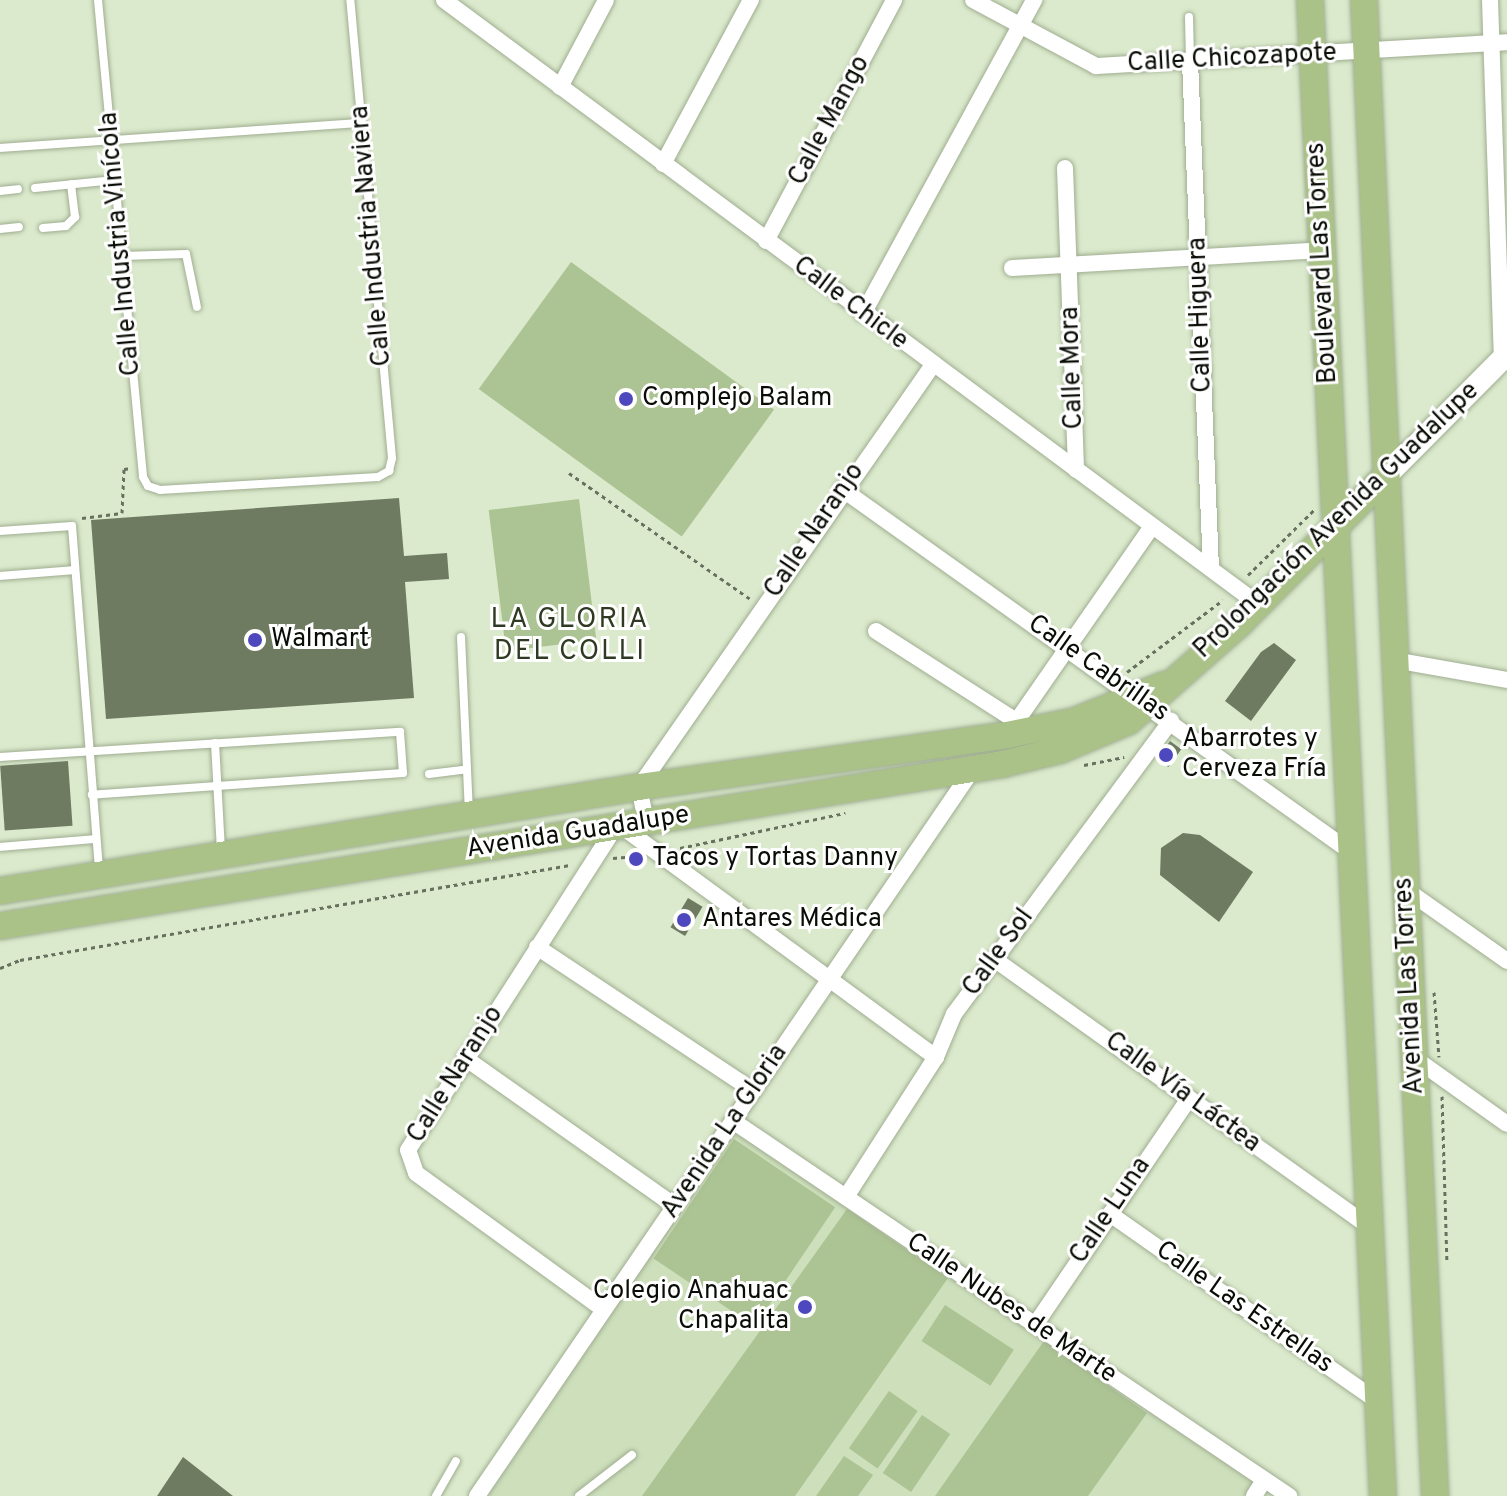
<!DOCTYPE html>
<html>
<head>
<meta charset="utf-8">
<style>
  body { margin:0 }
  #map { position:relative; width:1507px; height:1496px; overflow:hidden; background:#dbeacc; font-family:Overpass,sans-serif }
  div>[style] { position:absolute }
  .built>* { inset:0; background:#cddfbb }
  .green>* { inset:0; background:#acc393; transform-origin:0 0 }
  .building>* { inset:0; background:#6e7b61; transform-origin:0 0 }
  .path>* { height:3px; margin-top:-1.5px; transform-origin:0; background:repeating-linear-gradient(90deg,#68715f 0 4px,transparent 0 8px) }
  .roads { filter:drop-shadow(0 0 2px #9fad91) drop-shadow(0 0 2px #9fad91) }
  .lane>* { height:8px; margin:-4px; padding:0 4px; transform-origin:4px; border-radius:4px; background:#fff }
  .street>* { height:16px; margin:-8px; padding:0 8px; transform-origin:8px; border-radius:8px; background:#fff }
  .secondary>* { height:22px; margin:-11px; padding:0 11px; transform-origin:11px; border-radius:11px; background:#fff }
  .primary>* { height:26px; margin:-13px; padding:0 13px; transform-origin:13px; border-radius:13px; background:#aac287 }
  .dots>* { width:22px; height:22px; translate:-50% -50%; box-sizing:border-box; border:4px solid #fff; border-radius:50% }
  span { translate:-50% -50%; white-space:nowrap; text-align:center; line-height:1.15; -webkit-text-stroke:6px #fff; paint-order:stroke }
  .street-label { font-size:26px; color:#090d05 }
  .poi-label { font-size:26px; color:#090d05 }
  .left { translate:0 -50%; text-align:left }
  .right { translate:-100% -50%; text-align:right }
  .neighbourhood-label { font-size:28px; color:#2f3a22; letter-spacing:2px }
</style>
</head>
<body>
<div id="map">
  <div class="built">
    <div style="clip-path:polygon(734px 1132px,1253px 1482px,1244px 1496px,488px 1496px)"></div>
  </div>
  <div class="green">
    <div style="left:571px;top:262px;width:251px;height:157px;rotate:36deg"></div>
    <div style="left:579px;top:499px;width:142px;height:91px;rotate:83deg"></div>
    <div style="left:734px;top:1139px;width:122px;height:144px;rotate:34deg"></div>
    <div style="clip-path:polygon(847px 1209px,948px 1278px,795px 1496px,642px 1496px)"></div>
    <div style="left:945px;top:1305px;width:82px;height:43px;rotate:33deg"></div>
    <div style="clip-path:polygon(1044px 1341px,1147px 1413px,1088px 1496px,935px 1496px)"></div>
    <div style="left:889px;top:1391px;width:35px;height:70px;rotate:35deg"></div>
    <div style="left:922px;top:1415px;width:34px;height:70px;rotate:34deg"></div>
    <div style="clip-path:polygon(844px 1456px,873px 1475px,858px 1496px,816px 1496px)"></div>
  </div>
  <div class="building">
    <div style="clip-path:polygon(399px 498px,404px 556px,447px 553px,449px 579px,405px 582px,414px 698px,106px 719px,91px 520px)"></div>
    <div style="clip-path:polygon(1274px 643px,1296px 660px,1251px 721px,1225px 701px,1261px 652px)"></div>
    <div style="left:1170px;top:741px;width:14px;height:22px;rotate:36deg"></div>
    <div style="left:68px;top:761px;width:65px;height:68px;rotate:86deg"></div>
    <div style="clip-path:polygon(1183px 833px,1200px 835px,1253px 872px,1219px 922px,1160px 875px,1161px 848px)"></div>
    <div style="left:688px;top:898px;width:17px;height:34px;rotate:31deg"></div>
    <div style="clip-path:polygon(183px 1457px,233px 1496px,157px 1496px)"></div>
  </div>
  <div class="path">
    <div style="left:569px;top:473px;width:221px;rotate:34.8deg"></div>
    <div style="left:82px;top:518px;width:40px;rotate:-7.1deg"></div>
    <div style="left:122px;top:513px;width:44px;rotate:-87.4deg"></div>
    <div style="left:124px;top:469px;width:8px;rotate:-7deg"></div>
    <div style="left:1248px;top:575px;width:93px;rotate:-44.6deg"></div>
    <div style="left:1127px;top:672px;width:120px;rotate:-36.9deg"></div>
    <div style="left:1084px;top:765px;width:41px;rotate:-11.3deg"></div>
    <div style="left:680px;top:848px;width:169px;rotate:-12deg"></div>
    <div style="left:613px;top:858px;width:21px;rotate:-5deg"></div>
    <div style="left:0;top:968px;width:22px;rotate:-22deg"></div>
    <div style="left:20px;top:960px;width:558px;rotate:-9.8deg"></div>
    <div style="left:1434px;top:992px;width:65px;rotate:85.6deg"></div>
    <div style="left:1442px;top:1096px;width:164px;rotate:88.3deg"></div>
  </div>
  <div class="roads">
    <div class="lane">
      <div style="left:98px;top:0;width:479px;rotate:84.6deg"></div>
      <div style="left:143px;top:477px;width:10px;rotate:61deg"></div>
      <div style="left:148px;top:486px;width:13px;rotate:18deg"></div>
      <div style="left:160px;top:490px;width:218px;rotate:-3.4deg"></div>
      <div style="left:378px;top:477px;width:13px;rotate:-29deg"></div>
      <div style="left:389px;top:471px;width:13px;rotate:-77deg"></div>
      <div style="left:392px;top:458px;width:460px;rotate:-95.2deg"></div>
      <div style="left:1189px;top:17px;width:44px;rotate:88.7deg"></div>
      <div style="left:0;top:148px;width:363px;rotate:-4deg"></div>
      <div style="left:35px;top:188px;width:80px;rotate:-5.7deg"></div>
      <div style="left:0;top:191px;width:18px;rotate:-6deg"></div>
      <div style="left:43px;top:228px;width:23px;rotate:-5deg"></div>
      <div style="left:66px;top:226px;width:13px;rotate:-45deg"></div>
      <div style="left:75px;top:217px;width:33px;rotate:-97deg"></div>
      <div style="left:0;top:229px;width:19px;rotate:-6deg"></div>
      <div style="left:122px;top:256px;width:64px;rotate:-1.8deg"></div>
      <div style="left:186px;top:254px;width:54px;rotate:78.3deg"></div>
      <div style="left:0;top:531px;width:72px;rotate:-4deg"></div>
      <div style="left:72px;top:526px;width:345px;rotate:85.5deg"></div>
      <div style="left:0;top:576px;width:75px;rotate:-4.6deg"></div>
      <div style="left:461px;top:637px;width:174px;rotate:87.4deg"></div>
      <div style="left:215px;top:743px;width:107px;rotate:86.8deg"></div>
      <div style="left:0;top:757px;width:401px;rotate:-3.6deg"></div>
      <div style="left:400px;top:732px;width:41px;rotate:85.8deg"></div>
      <div style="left:403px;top:773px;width:312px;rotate:176deg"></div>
      <div style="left:429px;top:774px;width:38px;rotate:-7deg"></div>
      <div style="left:0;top:847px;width:96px;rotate:-4.8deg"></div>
      <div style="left:436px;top:1496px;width:40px;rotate:-60.3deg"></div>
      <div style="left:579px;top:1496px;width:67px;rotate:-37.7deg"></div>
    </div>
    <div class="street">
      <div style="left:444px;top:0;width:1014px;rotate:36.58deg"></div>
      <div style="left:973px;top:0;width:140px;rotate:28.2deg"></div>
      <div style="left:1096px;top:66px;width:412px;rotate:-3.3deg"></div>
      <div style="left:1490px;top:0;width:358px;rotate:88.1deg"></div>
      <div style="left:1190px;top:61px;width:508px;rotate:87.63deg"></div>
      <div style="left:560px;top:87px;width:98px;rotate:-62.1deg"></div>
      <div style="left:663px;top:164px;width:186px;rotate:-61.8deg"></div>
      <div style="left:1065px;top:168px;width:302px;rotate:87.9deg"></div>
      <div style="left:766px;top:241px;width:273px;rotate:-62deg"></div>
      <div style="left:1012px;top:268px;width:311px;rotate:-3.3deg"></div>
      <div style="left:863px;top:314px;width:358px;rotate:-61.4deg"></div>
      <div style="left:842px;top:489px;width:625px;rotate:35.5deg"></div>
      <div style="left:876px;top:631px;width:166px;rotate:32.7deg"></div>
      <div style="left:1394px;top:660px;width:115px;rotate:10deg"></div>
      <div style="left:1007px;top:735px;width:254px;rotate:-55.2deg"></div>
      <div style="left:646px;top:822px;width:36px;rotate:-101deg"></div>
      <div style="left:639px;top:787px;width:513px;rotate:-55.16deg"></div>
      <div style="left:621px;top:826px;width:391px;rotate:36.3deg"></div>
      <div style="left:1405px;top:889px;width:125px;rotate:35.2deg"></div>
      <div style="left:537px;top:947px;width:260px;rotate:33.6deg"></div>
      <div style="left:994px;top:959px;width:462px;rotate:35.5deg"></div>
      <div style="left:1413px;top:1057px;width:115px;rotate:35.5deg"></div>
      <div style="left:465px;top:1058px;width:257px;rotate:35.2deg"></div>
      <div style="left:733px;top:1121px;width:671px;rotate:34deg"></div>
      <div style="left:846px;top:1197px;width:166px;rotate:-57.3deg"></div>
      <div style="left:936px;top:1057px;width:47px;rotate:-67.3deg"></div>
      <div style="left:954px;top:1014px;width:365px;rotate:-53.5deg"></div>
      <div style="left:1110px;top:1214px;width:327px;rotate:35deg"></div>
      <div style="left:603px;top:1309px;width:231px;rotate:-144deg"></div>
      <div style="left:416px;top:1173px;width:24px;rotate:-109deg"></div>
      <div style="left:408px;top:1150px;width:385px;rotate:-57.3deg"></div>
      <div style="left:1035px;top:1325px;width:274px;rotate:-55.8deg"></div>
      <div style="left:477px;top:1496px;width:880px;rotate:-55.7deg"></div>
      <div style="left:1254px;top:1496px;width:19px;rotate:-58deg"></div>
    </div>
    <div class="secondary">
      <div style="left:1385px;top:477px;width:173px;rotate:-45.2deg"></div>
    </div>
    <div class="primary">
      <div style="left:1310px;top:0;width:1498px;rotate:87.21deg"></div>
      <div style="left:1364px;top:0;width:1498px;rotate:87.28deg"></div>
      <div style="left:0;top:891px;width:647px;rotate:-9.24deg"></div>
      <div style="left:639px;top:787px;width:372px;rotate:-8deg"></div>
      <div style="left:1007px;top:735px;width:69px;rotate:-11.6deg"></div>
      <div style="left:1075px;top:721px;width:96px;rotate:-22deg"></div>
      <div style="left:0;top:926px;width:1016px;rotate:-9.17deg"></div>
      <div style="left:1003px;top:764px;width:59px;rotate:-13.8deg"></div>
      <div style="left:1060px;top:750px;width:75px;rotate:-22.8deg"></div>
      <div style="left:1129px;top:721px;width:147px;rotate:-41.4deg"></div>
      <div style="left:1239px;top:624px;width:207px;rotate:-45.2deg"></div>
    </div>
  </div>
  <div class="dots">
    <div style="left:626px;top:399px;background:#4d48be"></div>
    <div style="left:255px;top:640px;background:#4d48be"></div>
    <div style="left:1166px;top:755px;background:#4d48be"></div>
    <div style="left:636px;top:859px;background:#4d48be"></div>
    <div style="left:684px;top:920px;background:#4d48be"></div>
    <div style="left:805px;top:1307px;background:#4d48be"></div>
  </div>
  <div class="street-label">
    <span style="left:1232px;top:59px;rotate:-3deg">Calle Chicozapote</span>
    <span style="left:830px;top:121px;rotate:-62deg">Calle Mango</span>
    <span style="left:372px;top:236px;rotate:-95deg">Calle Industria Naviera</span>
    <span style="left:121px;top:244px;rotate:-95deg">Calle Industria Vinícola</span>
    <span style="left:1323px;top:263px;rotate:-93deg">Boulevard Las Torres</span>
    <span style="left:850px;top:304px;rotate:37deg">Calle Chicle</span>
    <span style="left:1201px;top:315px;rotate:-92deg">Calle Higuera</span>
    <span style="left:1073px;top:368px;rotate:-92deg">Calle Mora</span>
    <span style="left:1337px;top:521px;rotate:-44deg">Prolongación Avenida Guadalupe</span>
    <span style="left:815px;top:531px;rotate:-56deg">Calle Naranjo</span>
    <span style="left:1098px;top:669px;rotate:35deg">Calle Cabrillas</span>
    <span style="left:578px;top:833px;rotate:-9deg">Avenida Guadalupe</span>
    <span style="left:999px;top:953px;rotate:-54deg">Calle Sol</span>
    <span style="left:1410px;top:986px;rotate:-93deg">Avenida Las Torres</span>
    <span style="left:456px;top:1075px;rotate:-58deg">Calle Naranjo</span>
    <span style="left:1182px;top:1093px;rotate:36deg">Calle Vía Láctea</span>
    <span style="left:725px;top:1132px;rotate:-56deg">Avenida La Gloria</span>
    <span style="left:1111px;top:1211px;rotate:-56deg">Calle Luna</span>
    <span style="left:1244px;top:1308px;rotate:35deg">Calle Las Estrellas</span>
    <span style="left:1011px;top:1309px;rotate:34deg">Calle Nubes de Marte</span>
  </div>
  <div class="poi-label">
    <span class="left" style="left:642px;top:399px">Complejo Balam</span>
    <span class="left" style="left:271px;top:640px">Walmart</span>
    <span class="left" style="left:1182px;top:755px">Abarrotes y<br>Cerveza Fría</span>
    <span class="left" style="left:652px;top:859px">Tacos y Tortas Danny</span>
    <span class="left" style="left:702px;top:920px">Antares Médica</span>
    <span class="right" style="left:789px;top:1307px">Colegio Anahuac<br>Chapalita</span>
  </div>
  <div class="neighbourhood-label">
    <span style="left:570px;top:636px">LA GLORIA<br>DEL COLLI</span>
  </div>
</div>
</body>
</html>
